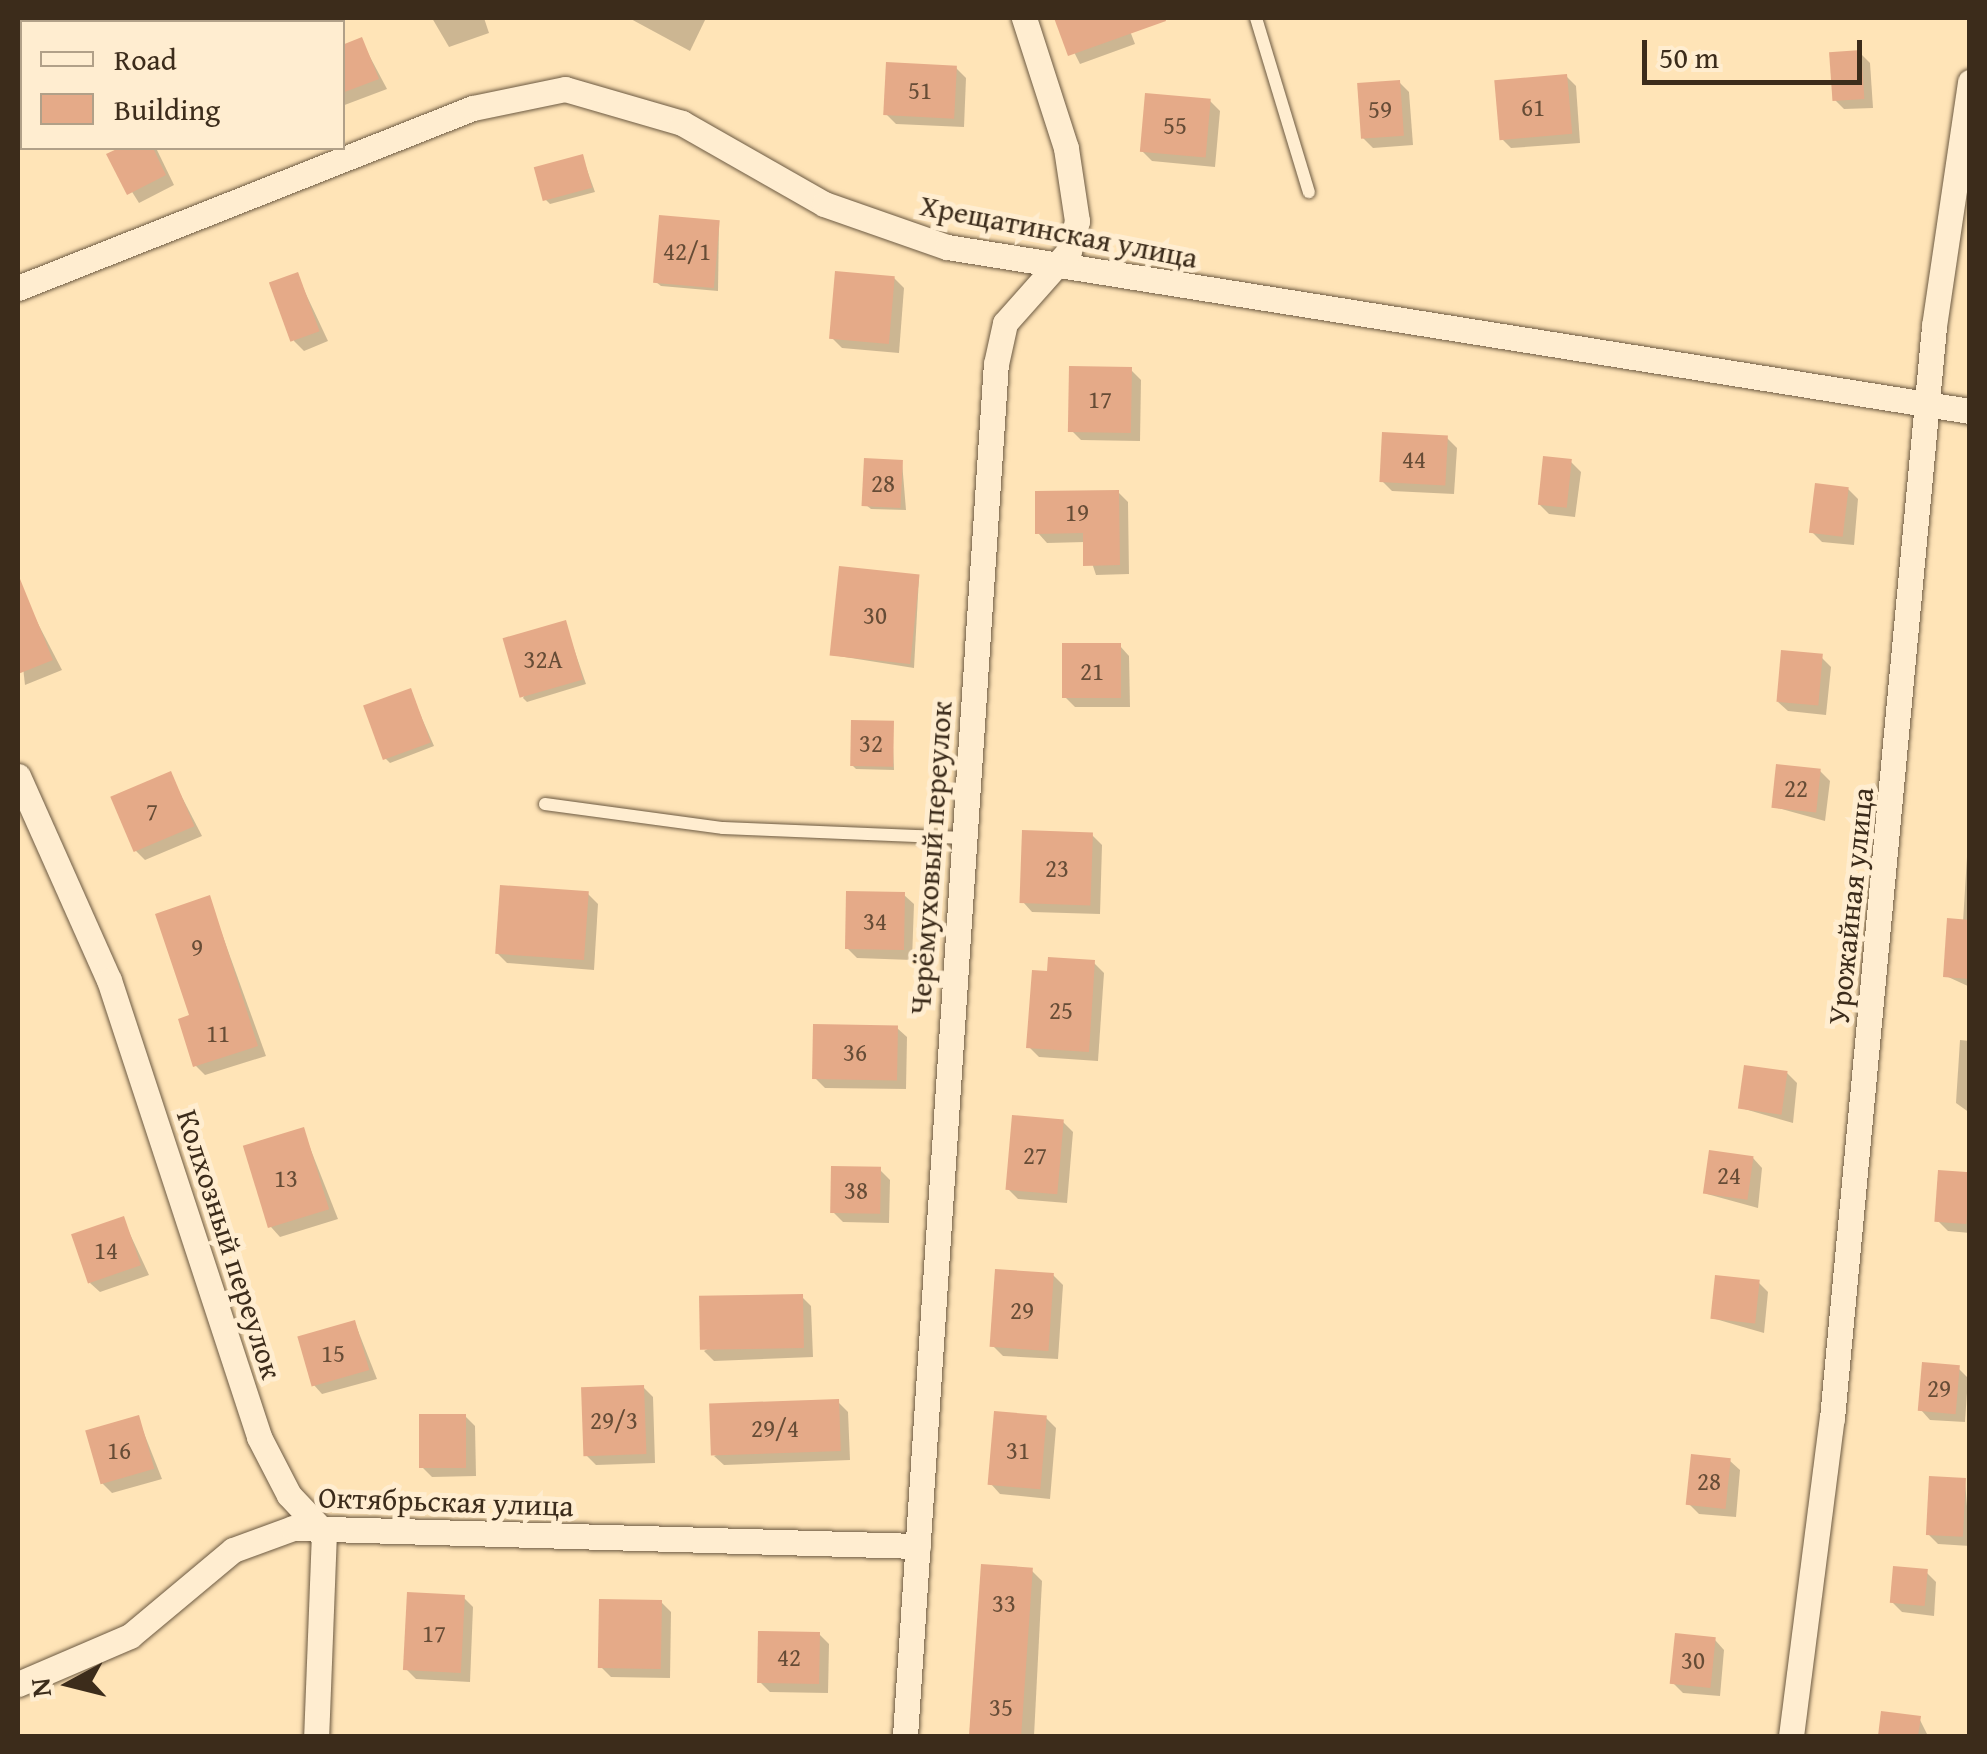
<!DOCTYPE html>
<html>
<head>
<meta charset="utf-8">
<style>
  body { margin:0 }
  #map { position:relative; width:1987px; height:1754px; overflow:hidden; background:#ffe4b7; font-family:"Gentium Book Plus",serif }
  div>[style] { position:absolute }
  .shadow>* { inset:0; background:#0003 }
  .building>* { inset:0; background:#e5aa88; transform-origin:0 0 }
  .roads { filter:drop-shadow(0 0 2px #6d5a42) drop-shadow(0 0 2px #6d5a42) }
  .lane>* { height:12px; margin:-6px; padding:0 6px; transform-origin:6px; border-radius:6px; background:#ffedd0 }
  .street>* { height:25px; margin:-12.5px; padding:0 12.5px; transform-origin:12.5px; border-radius:12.5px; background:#ffedd0 }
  span { translate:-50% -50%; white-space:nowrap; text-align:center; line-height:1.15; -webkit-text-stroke:10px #ffedd0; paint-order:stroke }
  .number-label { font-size:25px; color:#664c36 }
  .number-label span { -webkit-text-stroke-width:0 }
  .street-label { font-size:30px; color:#3c2c1b }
  .frame { position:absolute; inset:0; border:20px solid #3c2c1b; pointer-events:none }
  .legend { position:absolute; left:20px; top:20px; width:325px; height:130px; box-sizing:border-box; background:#ffedd0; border:2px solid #b1a088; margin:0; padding:12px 18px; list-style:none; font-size:30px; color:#3c2c1b }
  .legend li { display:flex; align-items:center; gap:20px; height:50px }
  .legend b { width:50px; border:2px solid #b1a088 }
  .north { position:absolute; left:20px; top:1634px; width:100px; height:100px; -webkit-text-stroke:8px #ffedd0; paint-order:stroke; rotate:263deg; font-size:28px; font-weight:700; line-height:40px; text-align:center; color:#3c2c1b }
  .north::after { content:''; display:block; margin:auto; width:35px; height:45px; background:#3c2c1b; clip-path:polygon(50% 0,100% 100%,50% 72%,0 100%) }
  .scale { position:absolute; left:1642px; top:40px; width:220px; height:45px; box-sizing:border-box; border:5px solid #3c2c1b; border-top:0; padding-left:12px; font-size:30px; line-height:35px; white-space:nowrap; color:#3c2c1b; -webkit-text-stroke:8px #ffedd0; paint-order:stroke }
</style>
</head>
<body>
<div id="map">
  <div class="shadow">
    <div style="clip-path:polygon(432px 18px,484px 18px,489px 33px,449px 47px)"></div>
    <div style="clip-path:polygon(629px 18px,706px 18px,690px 51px)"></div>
    <div style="clip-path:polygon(1057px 18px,1125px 18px,1135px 44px,1080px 64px)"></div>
    <div style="clip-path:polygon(361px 40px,387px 89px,342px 106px,342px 47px)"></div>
    <div style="clip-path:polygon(1860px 53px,1870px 63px,1873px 108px,1844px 109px,1834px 99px)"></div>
    <div style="clip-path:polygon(956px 68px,966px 78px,964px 127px,896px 124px,886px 114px)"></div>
    <div style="clip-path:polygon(1566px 76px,1576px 86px,1580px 143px,1511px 148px,1501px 138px)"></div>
    <div style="clip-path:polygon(1399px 82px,1409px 92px,1413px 145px,1373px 148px,1363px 138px)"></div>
    <div style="clip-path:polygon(1210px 101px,1220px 111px,1215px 167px,1152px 161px,1142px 151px)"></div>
    <div style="clip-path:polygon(124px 148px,156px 148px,174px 185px,139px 203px,109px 155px)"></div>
    <div style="clip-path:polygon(582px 156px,595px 192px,550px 204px,546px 200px)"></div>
    <div style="clip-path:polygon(719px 222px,718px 291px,661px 286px,656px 282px)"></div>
    <div style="clip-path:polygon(297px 275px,328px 341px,304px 351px,294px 341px)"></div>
    <div style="clip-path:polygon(894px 278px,904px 288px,899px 353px,842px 348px,832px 338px)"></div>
    <div style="clip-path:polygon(1131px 370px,1141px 380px,1140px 441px,1081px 440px,1071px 430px)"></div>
    <div style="clip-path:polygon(1447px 438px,1457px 448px,1454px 494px,1392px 491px,1382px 481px)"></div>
    <div style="clip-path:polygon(902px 462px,906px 510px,871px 509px,866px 505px)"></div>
    <div style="clip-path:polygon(1571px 462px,1581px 472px,1575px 517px,1549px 514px,1539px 504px)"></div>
    <div style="clip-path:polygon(1848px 489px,1858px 499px,1854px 545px,1822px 542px,1812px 532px)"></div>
    <div style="clip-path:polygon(1118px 492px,1128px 502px,1129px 574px,1096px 575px,1085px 542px,1047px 543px,1038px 533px)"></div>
    <div style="clip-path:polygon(919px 577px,914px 668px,832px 655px)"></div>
    <div style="clip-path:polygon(34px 616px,62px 670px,25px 685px,18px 622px)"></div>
    <div style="clip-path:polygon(565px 623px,586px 684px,527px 702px,523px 698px)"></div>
    <div style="clip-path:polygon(1120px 646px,1129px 656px,1130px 707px,1075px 707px,1065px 697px)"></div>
    <div style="clip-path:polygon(1821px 657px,1831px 667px,1826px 715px,1788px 711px,1778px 702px)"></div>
    <div style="clip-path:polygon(410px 691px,434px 746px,390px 763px,385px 758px)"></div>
    <div style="clip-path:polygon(892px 723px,894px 770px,856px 769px,852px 765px)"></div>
    <div style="clip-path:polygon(1820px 771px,1830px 781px,1825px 821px,1774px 807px)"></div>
    <div style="clip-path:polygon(170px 774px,202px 836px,145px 860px,135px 850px)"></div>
    <div style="clip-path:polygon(1969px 824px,1970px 987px,1946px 976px,1963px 922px)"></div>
    <div style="clip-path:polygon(1092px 835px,1102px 845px,1100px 914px,1032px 912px,1023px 902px)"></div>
    <div style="clip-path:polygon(588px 894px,598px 904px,594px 970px,507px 963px,497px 953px)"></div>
    <div style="clip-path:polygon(904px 895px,914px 904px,912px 960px,857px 958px,847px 948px)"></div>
    <div style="clip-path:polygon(209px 898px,266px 1056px,205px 1075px,195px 1065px)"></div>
    <div style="clip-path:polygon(1094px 963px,1104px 973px,1098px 1061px,1039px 1057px,1029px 1047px,1049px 974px)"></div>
    <div style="clip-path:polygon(897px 1028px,907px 1037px,906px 1089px,825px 1088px,815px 1078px)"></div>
    <div style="clip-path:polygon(1960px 1040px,1970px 1041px,1970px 1113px,1956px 1103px)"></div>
    <div style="clip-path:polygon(1787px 1073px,1797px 1083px,1793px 1123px,1741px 1108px)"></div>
    <div style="clip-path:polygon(1063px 1122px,1073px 1132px,1067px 1203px,1018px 1199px,1008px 1189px)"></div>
    <div style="clip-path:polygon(303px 1130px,338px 1219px,280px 1237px,271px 1227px)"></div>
    <div style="clip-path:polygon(1753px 1158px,1762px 1168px,1758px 1208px,1707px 1194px)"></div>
    <div style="clip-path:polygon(880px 1170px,890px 1180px,889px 1223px,843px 1222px,833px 1212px)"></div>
    <div style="clip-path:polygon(1970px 1174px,1970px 1233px,1948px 1231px,1938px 1221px)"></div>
    <div style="clip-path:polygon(123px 1219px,149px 1275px,100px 1292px,90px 1283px)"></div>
    <div style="clip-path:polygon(1053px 1275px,1063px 1285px,1058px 1359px,1003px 1356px,993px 1346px)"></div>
    <div style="clip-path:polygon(1758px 1282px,1768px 1292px,1764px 1333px,1712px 1318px)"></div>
    <div style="clip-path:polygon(802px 1297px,811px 1306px,813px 1357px,714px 1361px,704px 1351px)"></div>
    <div style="clip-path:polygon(355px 1323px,377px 1379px,322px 1394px,313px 1384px)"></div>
    <div style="clip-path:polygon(1958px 1368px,1968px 1378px,1965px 1422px,1930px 1420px,1921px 1410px)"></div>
    <div style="clip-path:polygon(643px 1387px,653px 1397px,655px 1463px,596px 1465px,586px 1455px)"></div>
    <div style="clip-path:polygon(838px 1402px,848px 1412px,850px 1460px,724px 1465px,714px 1456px)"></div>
    <div style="clip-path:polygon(465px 1416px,475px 1426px,476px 1476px,432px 1477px,422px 1467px)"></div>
    <div style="clip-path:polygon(138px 1418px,162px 1479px,112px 1493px,102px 1483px)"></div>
    <div style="clip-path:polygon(1046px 1418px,1056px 1428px,1050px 1499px,1000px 1494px,991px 1484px)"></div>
    <div style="clip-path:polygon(1730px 1461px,1740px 1470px,1736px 1517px,1699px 1514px,1689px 1504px)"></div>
    <div style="clip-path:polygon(1965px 1480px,1970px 1546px,1938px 1544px,1928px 1534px)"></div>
    <div style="clip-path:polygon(983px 1567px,1032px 1571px,1042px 1581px,1034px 1736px,974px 1736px)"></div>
    <div style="clip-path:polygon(1926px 1572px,1936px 1582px,1934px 1616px,1902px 1612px,1892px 1602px)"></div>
    <div style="clip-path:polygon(463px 1597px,473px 1607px,470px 1682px,416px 1679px,406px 1669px)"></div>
    <div style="clip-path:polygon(661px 1602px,671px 1612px,670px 1678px,611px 1677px,601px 1667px)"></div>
    <div style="clip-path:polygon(819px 1634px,829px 1644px,828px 1693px,770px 1692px,760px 1682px)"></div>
    <div style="clip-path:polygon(1715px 1640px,1724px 1650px,1720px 1696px,1683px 1693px,1673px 1683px)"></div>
    <div style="clip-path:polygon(1883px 1713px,1919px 1718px,1928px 1736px,1880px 1736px)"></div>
  </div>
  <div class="building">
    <div style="clip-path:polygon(1054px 18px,1165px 18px,1166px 21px,1068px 56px)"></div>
    <div style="clip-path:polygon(362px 37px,379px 79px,342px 93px,342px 45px)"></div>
    <div style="left:1861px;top:50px;width:49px;height:32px;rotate:86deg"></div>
    <div style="left:886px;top:62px;width:71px;height:53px;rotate:3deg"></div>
    <div style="left:1567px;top:74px;width:60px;height:73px;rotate:85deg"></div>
    <div style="left:1400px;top:80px;width:56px;height:43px;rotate:86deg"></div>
    <div style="left:1145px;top:93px;width:66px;height:59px;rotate:5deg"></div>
    <div style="clip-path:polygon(119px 148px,153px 148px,166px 175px,127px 195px,106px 154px)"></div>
    <div style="left:583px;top:154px;width:35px;height:51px;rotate:75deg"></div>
    <div style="left:659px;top:215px;width:61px;height:68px;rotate:5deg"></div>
    <div style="left:835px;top:271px;width:60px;height:68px;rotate:5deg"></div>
    <div style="left:298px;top:272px;width:63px;height:31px;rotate:70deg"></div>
    <div style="left:1069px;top:366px;width:63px;height:66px;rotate:1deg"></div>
    <div style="left:1382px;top:432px;width:66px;height:50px;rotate:3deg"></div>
    <div style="left:1543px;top:456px;width:29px;height:49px;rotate:6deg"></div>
    <div style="left:864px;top:458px;width:39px;height:48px;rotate:3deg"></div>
    <div style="left:1815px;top:483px;width:34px;height:50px;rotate:7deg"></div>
    <div style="clip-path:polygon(1119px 490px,1120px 565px,1083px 566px,1083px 533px,1035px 534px,1035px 491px)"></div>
    <div style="left:839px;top:566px;width:81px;height:90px;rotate:6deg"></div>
    <div style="clip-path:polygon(18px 574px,53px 660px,18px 674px)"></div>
    <div style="left:566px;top:620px;width:62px;height:66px;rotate:74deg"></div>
    <div style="left:1121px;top:643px;width:55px;height:59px;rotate:90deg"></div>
    <div style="left:1781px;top:650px;width:42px;height:52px;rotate:5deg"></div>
    <div style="left:411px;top:688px;width:58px;height:51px;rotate:70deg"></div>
    <div style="left:851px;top:720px;width:43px;height:46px;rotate:1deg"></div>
    <div style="left:1776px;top:764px;width:45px;height:44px;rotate:6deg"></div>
    <div style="left:171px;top:771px;width:60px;height:66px;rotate:67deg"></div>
    <div style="left:1022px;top:830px;width:71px;height:73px;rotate:2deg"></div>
    <div style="left:500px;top:885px;width:89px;height:69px;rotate:4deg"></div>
    <div style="left:846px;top:891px;width:59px;height:58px;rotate:1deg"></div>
    <div style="clip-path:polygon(210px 895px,258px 1046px,193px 1067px,178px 1019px,189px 1015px,155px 914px)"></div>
    <div style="clip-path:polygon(1947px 918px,1970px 920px,1970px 979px,1943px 977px)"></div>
    <div style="clip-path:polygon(1048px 957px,1095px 960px,1089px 1052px,1026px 1048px,1032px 970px,1047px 971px)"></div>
    <div style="left:813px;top:1024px;width:85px;height:55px;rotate:1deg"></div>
    <div style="left:1744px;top:1065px;width:44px;height:44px;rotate:8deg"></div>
    <div style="left:1012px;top:1115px;width:52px;height:75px;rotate:5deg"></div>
    <div style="left:304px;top:1127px;width:86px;height:64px;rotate:73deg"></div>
    <div style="left:1709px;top:1150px;width:45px;height:44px;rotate:8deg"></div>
    <div style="left:831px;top:1166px;width:50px;height:47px;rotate:1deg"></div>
    <div style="left:1938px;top:1170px;width:32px;height:52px;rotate:4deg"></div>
    <div style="left:124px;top:1216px;width:52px;height:56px;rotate:71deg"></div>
    <div style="left:995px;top:1269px;width:59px;height:78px;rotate:4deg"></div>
    <div style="left:1715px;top:1275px;width:45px;height:44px;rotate:6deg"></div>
    <div style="left:803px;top:1294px;width:54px;height:104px;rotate:89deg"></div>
    <div style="left:355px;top:1320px;width:52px;height:60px;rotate:74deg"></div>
    <div style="left:1922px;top:1362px;width:38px;height:49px;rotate:5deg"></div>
    <div style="left:644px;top:1385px;width:69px;height:63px;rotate:88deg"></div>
    <div style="left:839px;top:1399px;width:52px;height:130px;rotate:88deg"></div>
    <div style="left:994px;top:1411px;width:53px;height:74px;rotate:5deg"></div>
    <div style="left:419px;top:1414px;width:47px;height:54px"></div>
    <div style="left:139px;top:1415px;width:56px;height:56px;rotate:74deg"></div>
    <div style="left:1691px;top:1454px;width:40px;height:51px;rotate:6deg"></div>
    <div style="left:1929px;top:1476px;width:37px;height:59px;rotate:3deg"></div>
    <div style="left:981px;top:1564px;width:52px;height:172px;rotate:4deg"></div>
    <div style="left:1893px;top:1566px;width:35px;height:37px;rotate:5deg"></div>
    <div style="left:407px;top:1592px;width:58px;height:78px;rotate:3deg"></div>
    <div style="left:599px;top:1599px;width:63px;height:69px;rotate:1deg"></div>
    <div style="left:758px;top:1631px;width:62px;height:52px;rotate:1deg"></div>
    <div style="left:1675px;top:1633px;width:41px;height:51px;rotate:6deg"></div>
    <div style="clip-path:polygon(1881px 1711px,1921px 1716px,1918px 1736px,1878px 1736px)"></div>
  </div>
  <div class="roads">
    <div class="lane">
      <div style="left:1256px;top:18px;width:182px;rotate:73.1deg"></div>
      <div style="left:545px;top:804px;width:180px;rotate:7.7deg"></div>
      <div style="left:723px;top:828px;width:241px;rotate:2.4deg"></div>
    </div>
    <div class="street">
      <div style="left:18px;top:288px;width:489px;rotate:-21.6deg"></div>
      <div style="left:473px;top:108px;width:94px;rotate:-11.7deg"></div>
      <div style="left:565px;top:89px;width:122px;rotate:16.2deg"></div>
      <div style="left:682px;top:123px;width:163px;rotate:29.7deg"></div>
      <div style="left:824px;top:204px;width:130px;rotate:19.3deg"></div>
      <div style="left:947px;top:247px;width:1036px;rotate:9.11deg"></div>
      <div style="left:18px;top:776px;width:223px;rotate:66deg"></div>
      <div style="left:109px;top:980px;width:481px;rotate:71.8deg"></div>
      <div style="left:259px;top:1437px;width:65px;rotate:62.7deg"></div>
      <div style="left:289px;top:1495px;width:51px;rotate:46.6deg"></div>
      <div style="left:324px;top:1532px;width:204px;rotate:92.2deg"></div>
      <div style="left:18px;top:1684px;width:122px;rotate:-23.2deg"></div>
      <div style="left:130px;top:1636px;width:134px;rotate:-39.9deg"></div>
      <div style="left:233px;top:1550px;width:64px;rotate:-20.1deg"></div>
      <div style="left:293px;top:1528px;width:625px;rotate:1.65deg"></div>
      <div style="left:905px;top:1736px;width:1375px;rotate:-86.21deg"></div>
      <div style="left:996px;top:364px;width:42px;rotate:-77.6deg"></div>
      <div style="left:1005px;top:323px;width:96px;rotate:-48.4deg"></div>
      <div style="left:1069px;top:251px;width:31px;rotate:-75deg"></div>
      <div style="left:1077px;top:221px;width:74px;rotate:-98.6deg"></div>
      <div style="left:1066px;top:148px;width:137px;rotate:-107.9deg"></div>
      <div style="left:1791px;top:1736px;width:321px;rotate:-82.7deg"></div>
      <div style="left:1832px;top:1418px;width:1097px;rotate:-84.66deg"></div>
      <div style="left:1934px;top:326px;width:247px;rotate:-81.6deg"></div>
    </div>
  </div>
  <div class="number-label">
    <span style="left:920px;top:90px">51</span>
    <span style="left:1533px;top:107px">61</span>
    <span style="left:1380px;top:109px">59</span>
    <span style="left:1175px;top:125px">55</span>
    <span style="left:687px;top:251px">42/1</span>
    <span style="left:1100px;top:399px">17</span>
    <span style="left:1414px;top:459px">44</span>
    <span style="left:883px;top:483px">28</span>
    <span style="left:1077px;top:512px">19</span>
    <span style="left:875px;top:615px">30</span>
    <span style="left:543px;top:659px">32А</span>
    <span style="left:1092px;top:671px">21</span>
    <span style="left:871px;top:743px">32</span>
    <span style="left:1796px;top:788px">22</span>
    <span style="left:152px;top:811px">7</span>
    <span style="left:1057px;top:868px">23</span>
    <span style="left:875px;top:921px">34</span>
    <span style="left:197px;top:947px">9</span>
    <span style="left:1061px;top:1010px">25</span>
    <span style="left:218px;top:1033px">11</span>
    <span style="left:855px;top:1052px">36</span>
    <span style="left:1035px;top:1155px">27</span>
    <span style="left:1729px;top:1175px">24</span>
    <span style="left:286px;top:1178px">13</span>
    <span style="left:856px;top:1190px">38</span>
    <span style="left:106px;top:1250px">14</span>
    <span style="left:1022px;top:1310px">29</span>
    <span style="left:333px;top:1353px">15</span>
    <span style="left:1939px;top:1388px">29</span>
    <span style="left:614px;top:1420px">29/3</span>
    <span style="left:775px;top:1428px">29/4</span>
    <span style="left:119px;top:1450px">16</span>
    <span style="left:1018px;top:1450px">31</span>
    <span style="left:1709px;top:1481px">28</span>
    <span style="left:1004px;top:1603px">33</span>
    <span style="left:434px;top:1633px">17</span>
    <span style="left:789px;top:1657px">42</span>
    <span style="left:1693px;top:1660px">30</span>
    <span style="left:1001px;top:1707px">35</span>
  </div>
  <div class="street-label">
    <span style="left:1059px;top:231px;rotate:11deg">Хрещатинская улица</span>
    <span style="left:930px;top:858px;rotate:-86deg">Черёмуховый переулок</span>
    <span style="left:1850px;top:906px;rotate:-84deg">Урожайная улица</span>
    <span style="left:230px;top:1244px;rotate:72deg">Колхозный переулок</span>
    <span style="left:446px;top:1501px;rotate:2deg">Октябрьская улица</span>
  </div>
  <div class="frame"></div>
  <ul class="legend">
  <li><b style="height:12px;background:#ffedd0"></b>Road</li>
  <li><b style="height:28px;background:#e5aa88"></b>Building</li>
  </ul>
  <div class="north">N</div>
  <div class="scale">50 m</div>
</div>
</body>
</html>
